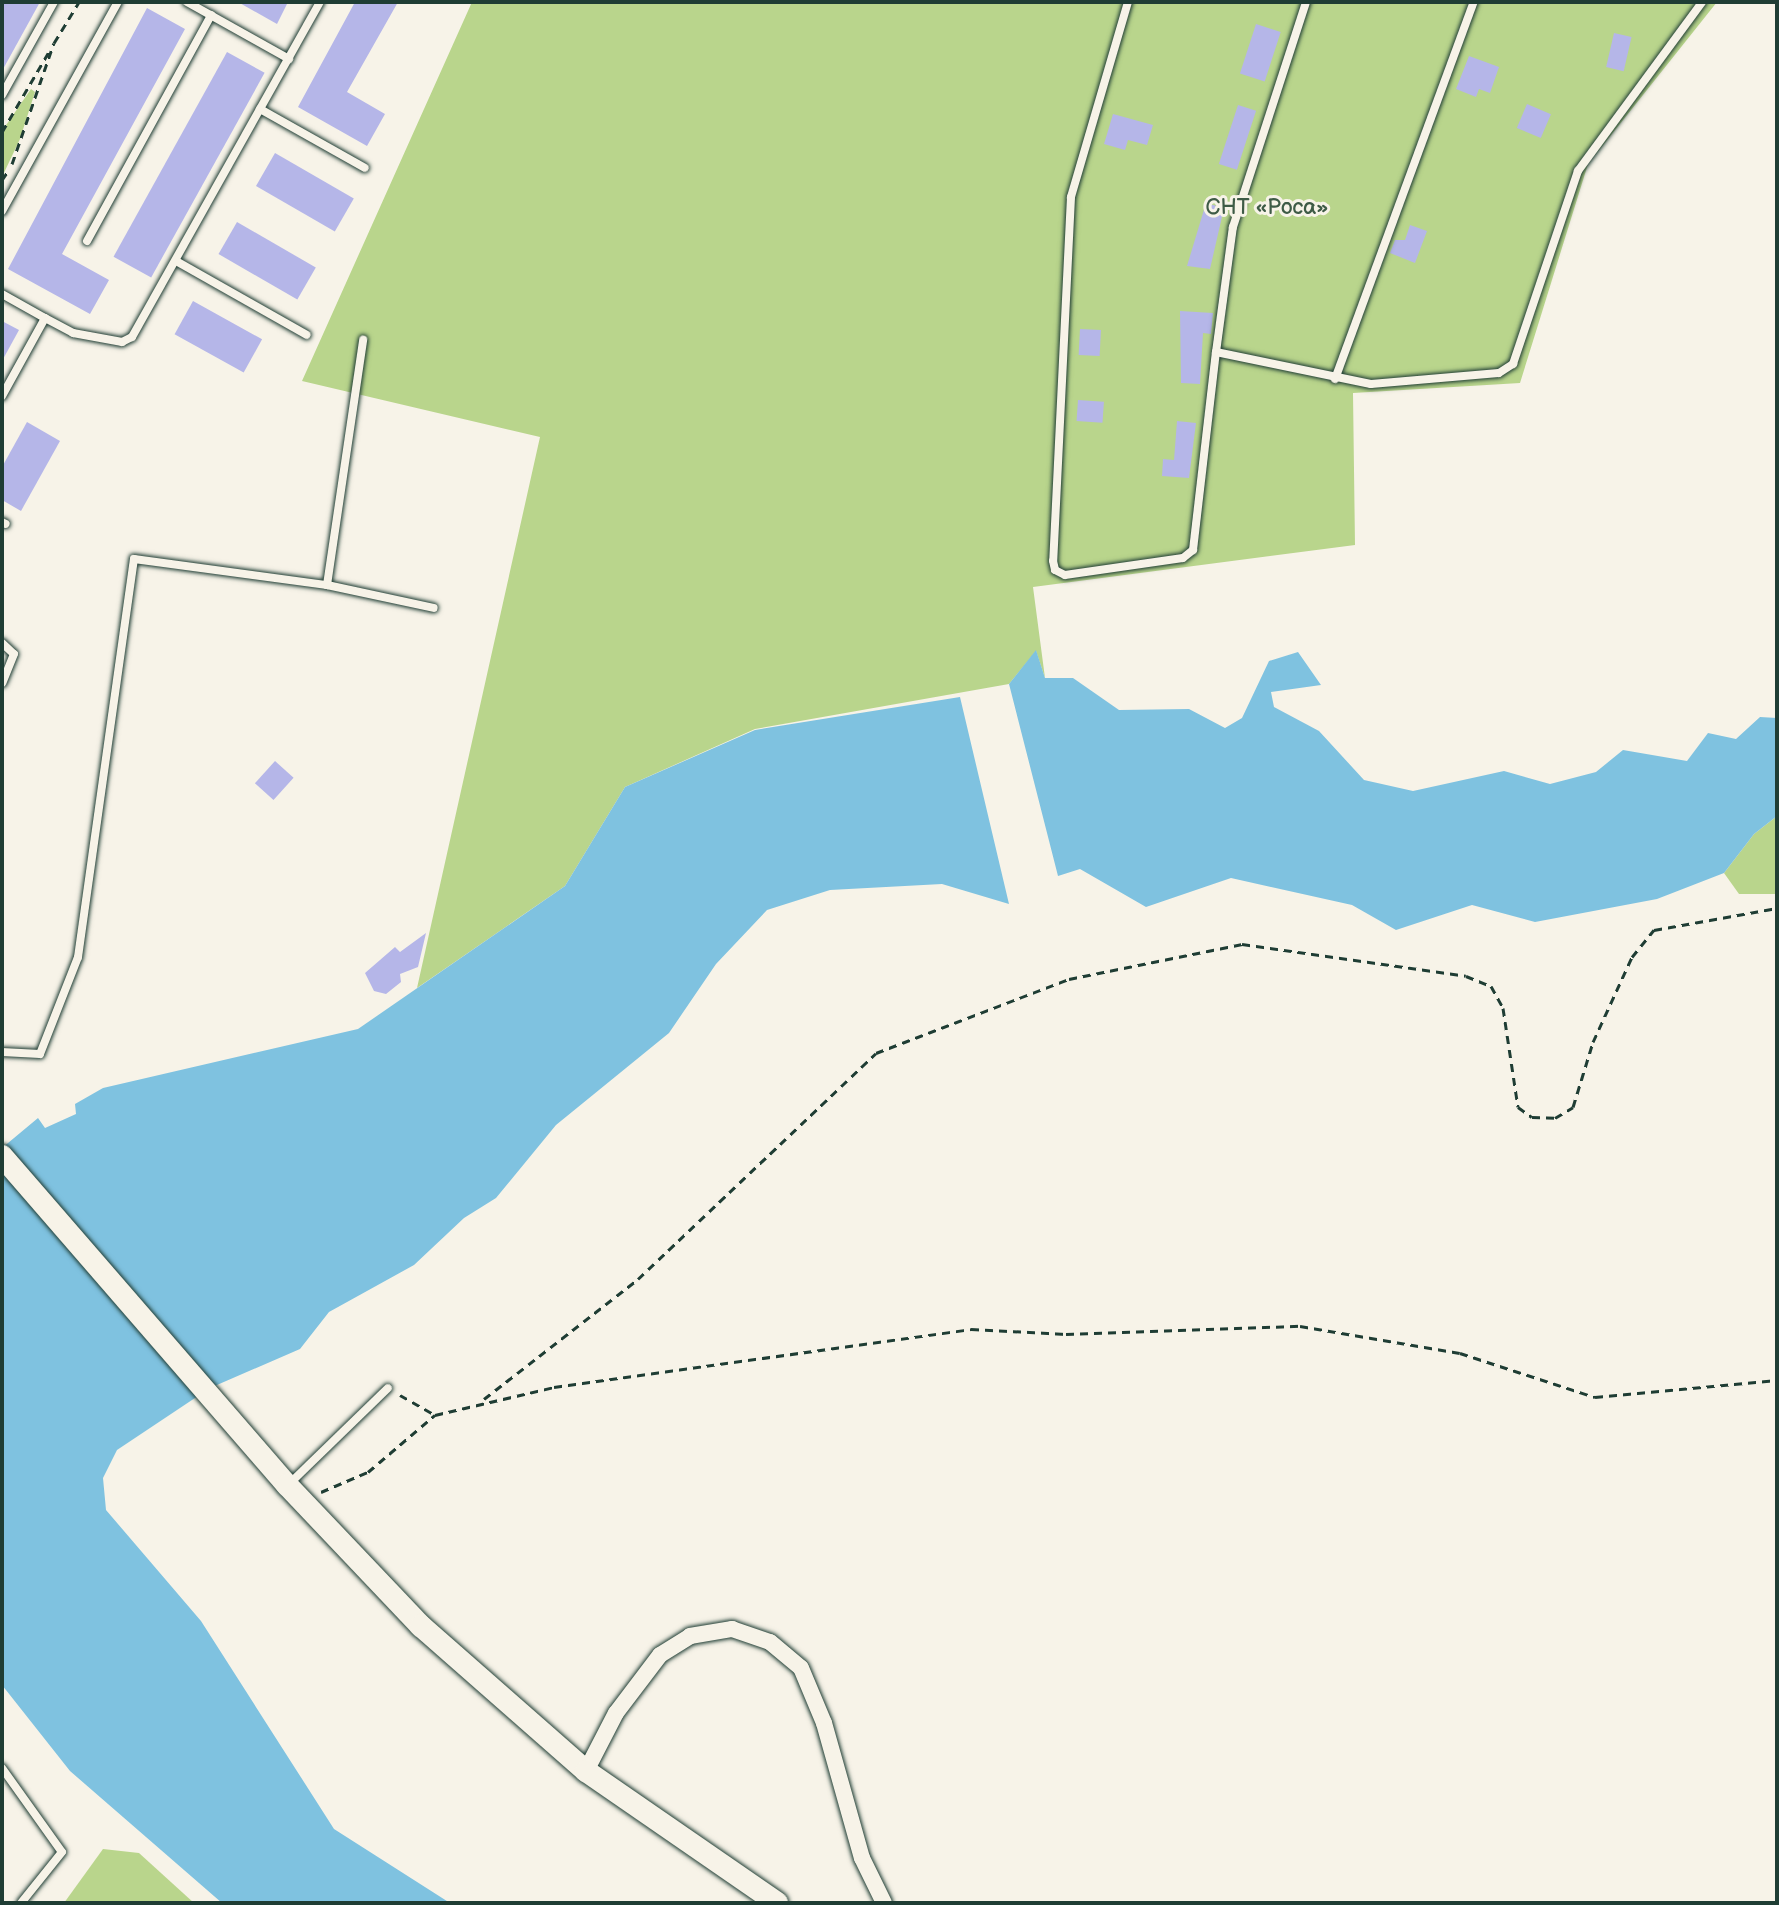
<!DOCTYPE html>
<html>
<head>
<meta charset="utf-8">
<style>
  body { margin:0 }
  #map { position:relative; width:1779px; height:1905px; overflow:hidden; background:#f7f3e8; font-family:"Balsamiq Sans",sans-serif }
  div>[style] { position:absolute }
  .green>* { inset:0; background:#b9d58c }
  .water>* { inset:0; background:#7fc2e0 }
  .building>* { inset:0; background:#b5b6e8; transform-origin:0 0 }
  .path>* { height:3px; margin-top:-1.5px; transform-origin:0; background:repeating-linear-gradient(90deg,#1f3d34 0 8px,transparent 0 14px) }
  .roads { filter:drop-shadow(0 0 2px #1f3d34) drop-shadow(0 0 2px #1f3d34) }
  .lane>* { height:8px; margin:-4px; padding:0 4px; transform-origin:4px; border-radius:4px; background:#f7f3e8 }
  .street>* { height:16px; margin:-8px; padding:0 8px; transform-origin:8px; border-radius:8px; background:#f7f3e8 }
  .secondary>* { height:22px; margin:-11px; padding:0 11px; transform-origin:11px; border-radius:11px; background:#f7f3e8 }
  span { translate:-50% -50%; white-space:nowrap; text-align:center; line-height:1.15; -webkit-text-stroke:6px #f7f3e8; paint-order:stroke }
  .park-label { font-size:22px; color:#3e5b46 }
  .frame { position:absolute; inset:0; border:4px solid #1f3d34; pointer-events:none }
</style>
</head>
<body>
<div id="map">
  <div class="green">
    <div style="clip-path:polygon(472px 2px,1717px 2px,1588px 164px,1520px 383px,1353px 393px,1355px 545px,1033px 587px,1045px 678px,1036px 651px,1009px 684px,755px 729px,625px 787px,565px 886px,417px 988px,540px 437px,302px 381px)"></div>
    <div style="clip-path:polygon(31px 89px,35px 92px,20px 139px,2px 177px,2px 131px)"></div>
    <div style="clip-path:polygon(1777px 816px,1777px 894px,1739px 894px,1724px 873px,1754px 834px)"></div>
    <div style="clip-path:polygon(103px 1849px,139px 1853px,194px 1903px,64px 1903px)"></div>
  </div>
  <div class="water">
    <div style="clip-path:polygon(1036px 650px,1045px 678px,1073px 678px,1119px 710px,1189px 709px,1225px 728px,1242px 718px,1269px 661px,1298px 652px,1321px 685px,1271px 692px,1274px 707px,1319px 731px,1364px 780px,1413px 791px,1504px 771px,1550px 784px,1596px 772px,1623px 750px,1687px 761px,1708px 733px,1736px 739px,1760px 717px,1777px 718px,1777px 816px,1754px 834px,1724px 873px,1657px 899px,1535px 922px,1472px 905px,1396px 930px,1352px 905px,1231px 878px,1146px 907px,1080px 869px,1058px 876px,1009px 684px)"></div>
    <div style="clip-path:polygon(960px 697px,1009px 904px,942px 884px,830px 890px,767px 910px,716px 964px,669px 1033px,556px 1125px,496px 1198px,464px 1218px,414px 1265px,329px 1312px,300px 1349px,210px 1388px,117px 1450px,103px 1478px,106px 1510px,201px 1621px,334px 1829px,450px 1903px,222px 1903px,70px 1771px,2px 1685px,2px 1148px,38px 1118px,45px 1128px,76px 1114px,75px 1104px,103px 1088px,358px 1029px,565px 886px,625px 787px,755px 730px)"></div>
  </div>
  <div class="building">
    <div style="clip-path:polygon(2px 2px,40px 2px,2px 71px)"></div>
    <div style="clip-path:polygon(238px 2px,288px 2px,277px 24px)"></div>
    <div style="clip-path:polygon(355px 2px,398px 2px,347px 92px,385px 114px,367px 146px,298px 107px)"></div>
    <div style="clip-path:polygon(147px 8px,185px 29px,62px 254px,109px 280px,90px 314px,8px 269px)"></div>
    <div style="left:1256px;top:24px;width:26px;height:52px;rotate:18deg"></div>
    <div style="left:1614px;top:33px;width:18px;height:35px;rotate:13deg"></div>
    <div style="left:227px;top:52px;width:43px;height:234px;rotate:29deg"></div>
    <div style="clip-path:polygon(1469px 56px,1499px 67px,1490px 93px,1479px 89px,1476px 97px,1456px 89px)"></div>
    <div style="left:1527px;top:104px;width:26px;height:26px;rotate:23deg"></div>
    <div style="left:1238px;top:105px;width:19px;height:62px;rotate:18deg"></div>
    <div style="clip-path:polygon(1113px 114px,1153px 125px,1147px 145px,1128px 140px,1125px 150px,1104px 144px)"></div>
    <div style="left:275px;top:153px;width:91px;height:38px;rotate:30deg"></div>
    <div style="clip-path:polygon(1206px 203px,1224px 208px,1210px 269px,1187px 266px)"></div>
    <div style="left:237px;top:222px;width:91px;height:37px;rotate:30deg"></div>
    <div style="clip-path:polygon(1410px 225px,1427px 231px,1415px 263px,1390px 253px,1395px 240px,1405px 240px)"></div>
    <div style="left:193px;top:301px;width:79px;height:38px;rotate:29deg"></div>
    <div style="clip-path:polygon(1180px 311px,1213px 313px,1211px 334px,1203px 333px,1200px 384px,1181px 383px)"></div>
    <div style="clip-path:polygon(2px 321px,19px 330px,2px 361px)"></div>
    <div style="left:1080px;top:329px;width:21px;height:26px;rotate:3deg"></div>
    <div style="left:1078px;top:400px;width:26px;height:21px;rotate:4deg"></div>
    <div style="clip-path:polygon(1177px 421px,1196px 423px,1189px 478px,1162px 476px,1163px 459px,1174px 460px)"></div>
    <div style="clip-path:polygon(27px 422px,60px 441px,21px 511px,2px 500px,2px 467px)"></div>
    <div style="left:275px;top:761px;width:25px;height:30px;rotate:42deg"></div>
    <div style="clip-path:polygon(426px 933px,418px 967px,400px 974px,401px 982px,386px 994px,374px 991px,365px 973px,395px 947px,400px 952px)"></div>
  </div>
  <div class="path">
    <div style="left:2px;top:132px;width:95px;rotate:-59.7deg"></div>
    <div style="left:12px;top:164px;width:128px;rotate:-70.9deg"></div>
    <div style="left:54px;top:43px;width:48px;rotate:-58.6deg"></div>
    <div style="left:2px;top:180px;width:11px;rotate:-56deg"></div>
    <div style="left:400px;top:1395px;width:40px;rotate:29.7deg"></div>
    <div style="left:435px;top:1415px;width:122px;rotate:-13.2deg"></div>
    <div style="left:554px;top:1387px;width:421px;rotate:-7.9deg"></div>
    <div style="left:971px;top:1329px;width:95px;rotate:3deg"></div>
    <div style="left:1066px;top:1334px;width:234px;rotate:-2deg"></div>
    <div style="left:1300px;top:1326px;width:162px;rotate:9.6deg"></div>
    <div style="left:1460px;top:1353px;width:142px;rotate:18.1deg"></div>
    <div style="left:1595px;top:1397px;width:183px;rotate:-5.3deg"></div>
    <div style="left:484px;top:1399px;width:195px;rotate:-37.9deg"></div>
    <div style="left:638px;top:1279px;width:328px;rotate:-43.5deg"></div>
    <div style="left:876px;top:1053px;width:207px;rotate:-21deg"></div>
    <div style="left:1069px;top:979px;width:177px;rotate:-11.4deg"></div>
    <div style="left:1242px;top:944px;width:226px;rotate:8.1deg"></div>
    <div style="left:1466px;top:976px;width:27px;rotate:22deg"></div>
    <div style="left:1491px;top:986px;width:25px;rotate:61deg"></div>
    <div style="left:1503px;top:1008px;width:100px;rotate:81.4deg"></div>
    <div style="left:1518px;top:1107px;width:17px;rotate:36deg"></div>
    <div style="left:1532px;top:1117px;width:23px;rotate:2deg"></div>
    <div style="left:1555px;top:1118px;width:21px;rotate:-31deg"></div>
    <div style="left:1573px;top:1107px;width:68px;rotate:-72.9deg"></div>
    <div style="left:1593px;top:1042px;width:94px;rotate:-65.4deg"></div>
    <div style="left:1632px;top:957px;width:35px;rotate:-51deg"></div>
    <div style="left:1654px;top:930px;width:125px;rotate:-10.1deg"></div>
    <div style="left:321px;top:1492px;width:51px;rotate:-23.1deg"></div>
    <div style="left:368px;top:1472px;width:88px;rotate:-40.4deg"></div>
  </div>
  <div class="roads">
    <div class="lane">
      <div style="left:187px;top:2px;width:117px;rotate:29.2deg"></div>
      <div style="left:1128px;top:2px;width:203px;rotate:106.3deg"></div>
      <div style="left:1071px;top:197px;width:364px;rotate:92.8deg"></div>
      <div style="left:1053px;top:561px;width:9px;rotate:77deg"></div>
      <div style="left:1055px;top:570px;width:11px;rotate:27deg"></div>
      <div style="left:1065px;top:575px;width:119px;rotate:-8.2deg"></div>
      <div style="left:1183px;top:558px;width:13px;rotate:-39deg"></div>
      <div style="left:1193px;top:550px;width:199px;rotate:-83.4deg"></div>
      <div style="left:1216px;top:352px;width:158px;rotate:11.7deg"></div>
      <div style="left:1371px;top:384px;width:128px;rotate:-4.9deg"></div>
      <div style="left:1499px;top:373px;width:17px;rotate:-33deg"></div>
      <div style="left:1513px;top:364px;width:204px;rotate:-71.4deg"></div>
      <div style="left:1578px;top:171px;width:210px;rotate:-53.7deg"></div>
      <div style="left:2px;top:95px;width:107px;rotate:-60.8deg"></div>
      <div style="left:260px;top:109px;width:120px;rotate:29.3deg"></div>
      <div style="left:2px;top:211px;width:239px;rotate:-61deg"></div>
      <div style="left:87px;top:241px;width:258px;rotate:-61.2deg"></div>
      <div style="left:176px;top:261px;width:150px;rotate:29.5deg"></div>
      <div style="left:2px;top:294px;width:49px;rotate:29.2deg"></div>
      <div style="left:1216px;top:352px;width:126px;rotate:-82.3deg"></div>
      <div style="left:1233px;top:227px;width:237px;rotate:-72deg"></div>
      <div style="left:1335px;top:379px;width:402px;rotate:-69.8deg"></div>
      <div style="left:2px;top:396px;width:89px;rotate:-61.1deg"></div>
      <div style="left:45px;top:318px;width:32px;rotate:28deg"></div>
      <div style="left:73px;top:333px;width:50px;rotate:10.4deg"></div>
      <div style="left:122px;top:342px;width:11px;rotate:-27deg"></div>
      <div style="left:132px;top:337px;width:384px;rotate:-60.7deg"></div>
      <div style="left:2px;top:522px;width:4px;rotate:27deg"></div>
      <div style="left:327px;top:585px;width:248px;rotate:-81.6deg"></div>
      <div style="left:2px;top:643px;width:16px;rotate:43deg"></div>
      <div style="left:14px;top:654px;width:31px;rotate:112deg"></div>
      <div style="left:2px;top:1052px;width:38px;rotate:3deg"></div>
      <div style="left:40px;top:1054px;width:104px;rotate:-68.6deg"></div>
      <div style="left:78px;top:957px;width:402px;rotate:-82deg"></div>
      <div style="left:134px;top:559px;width:195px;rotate:7.7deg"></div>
      <div style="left:327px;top:585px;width:109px;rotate:12.1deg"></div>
      <div style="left:288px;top:1485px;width:139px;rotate:-44.1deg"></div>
      <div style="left:2px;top:1768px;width:103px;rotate:54.5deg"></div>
      <div style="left:62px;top:1852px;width:65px;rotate:128.8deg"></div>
    </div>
    <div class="street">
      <div style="left:586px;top:1771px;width:65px;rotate:-62.7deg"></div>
      <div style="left:616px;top:1713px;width:73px;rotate:-52.8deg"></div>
      <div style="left:660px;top:1655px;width:36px;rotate:-32deg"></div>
      <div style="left:690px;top:1636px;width:43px;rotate:-9.5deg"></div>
      <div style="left:732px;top:1629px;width:40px;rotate:18.9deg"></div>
      <div style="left:770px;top:1642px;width:40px;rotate:40deg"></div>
      <div style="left:801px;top:1668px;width:60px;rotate:67.3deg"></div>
      <div style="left:824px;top:1723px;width:140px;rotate:74.3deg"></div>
      <div style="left:862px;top:1858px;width:50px;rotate:63.9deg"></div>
    </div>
    <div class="secondary">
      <div style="left:2px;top:1156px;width:435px;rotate:49.1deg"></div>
      <div style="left:287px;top:1485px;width:195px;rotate:46.5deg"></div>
      <div style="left:421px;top:1626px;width:220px;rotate:41.3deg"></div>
      <div style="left:586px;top:1771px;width:232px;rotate:34.6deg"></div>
    </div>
  </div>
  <div class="park-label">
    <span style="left:1267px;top:208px">СНТ «Роса»</span>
  </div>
  <div class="frame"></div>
</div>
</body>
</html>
